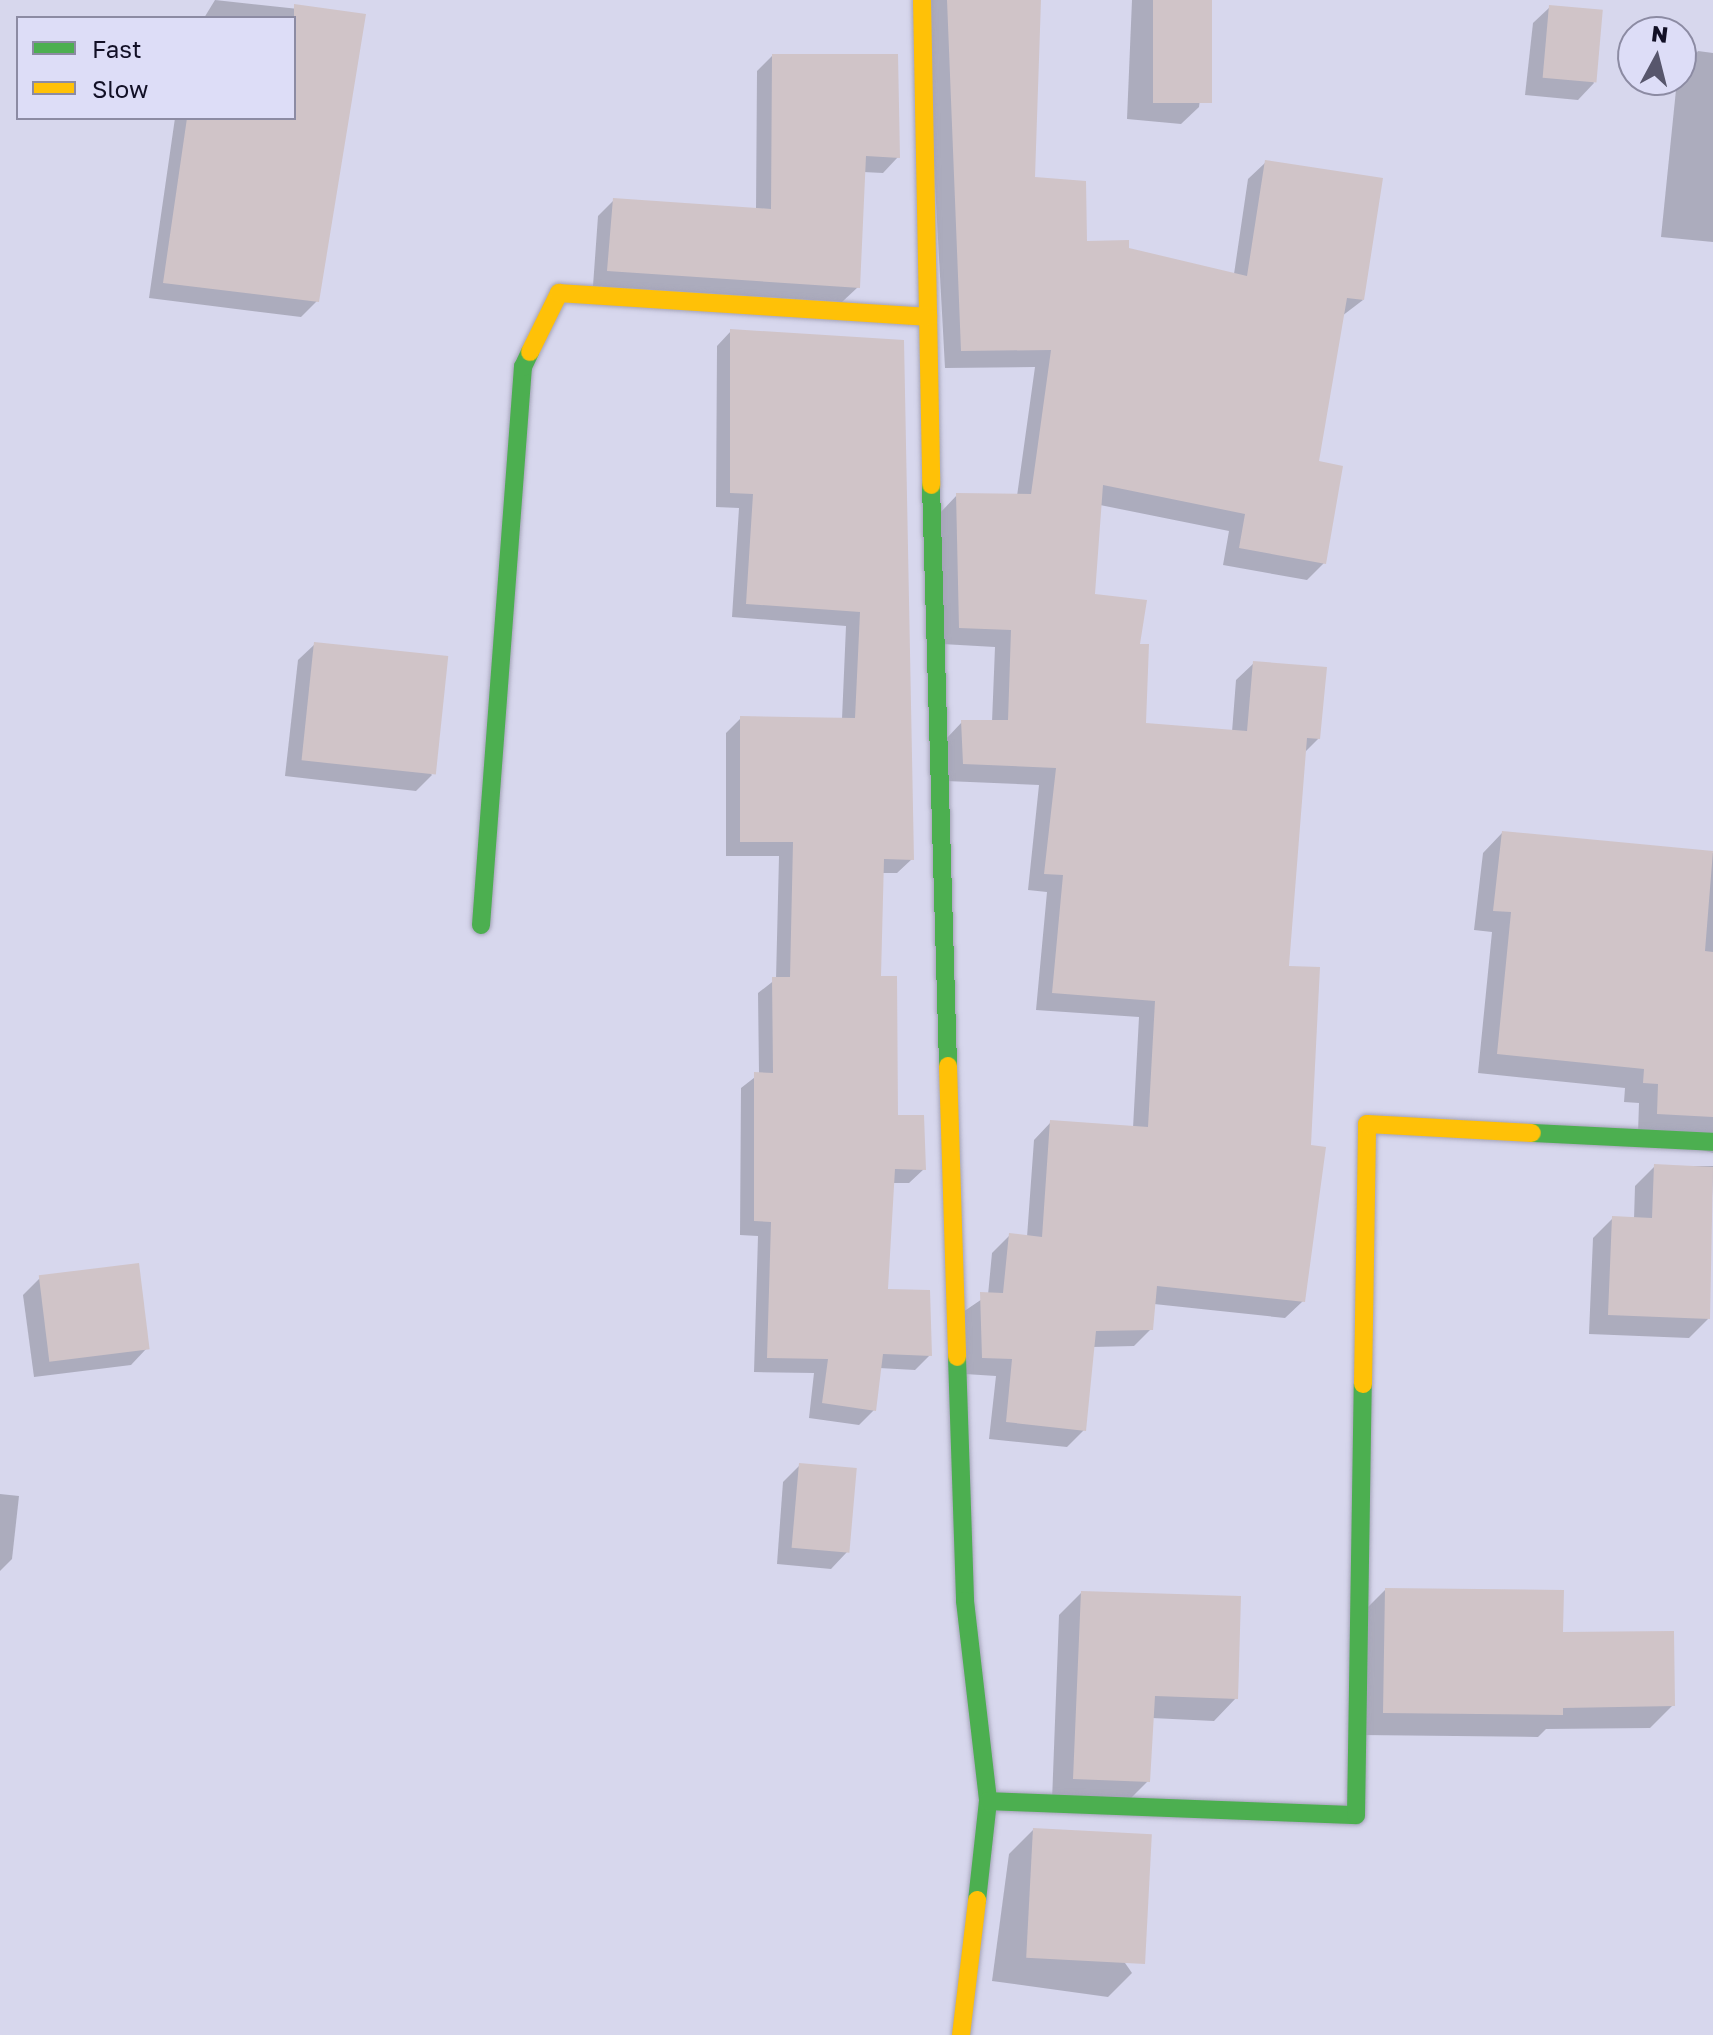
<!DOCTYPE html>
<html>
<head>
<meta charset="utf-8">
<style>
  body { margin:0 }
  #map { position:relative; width:1713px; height:2035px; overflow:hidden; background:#d7d7ed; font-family:"Golos Text",sans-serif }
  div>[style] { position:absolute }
  .shadow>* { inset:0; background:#0003 }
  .building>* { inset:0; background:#d0c4c8; transform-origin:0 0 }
  .roads { filter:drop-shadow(0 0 2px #a4a3b8) drop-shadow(0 0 2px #a4a3b8) }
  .fast>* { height:18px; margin:-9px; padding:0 9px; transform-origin:9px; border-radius:9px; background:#4caf50 }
  .slow>* { height:18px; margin:-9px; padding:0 9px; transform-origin:9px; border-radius:9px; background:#ffc107 }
  span { translate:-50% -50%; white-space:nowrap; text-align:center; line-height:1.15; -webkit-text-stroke:6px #ddddf7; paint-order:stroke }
  .legend { position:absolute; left:16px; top:16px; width:280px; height:104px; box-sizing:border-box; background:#ddddf7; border:2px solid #8c8ba3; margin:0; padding:10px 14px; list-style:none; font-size:24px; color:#121026 }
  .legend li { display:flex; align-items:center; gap:16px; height:40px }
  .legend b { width:40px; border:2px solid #8c8ba3 }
  .north { position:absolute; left:1617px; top:16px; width:80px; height:80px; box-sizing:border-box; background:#ddddf7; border:2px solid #8c8ba3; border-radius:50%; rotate:7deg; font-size:22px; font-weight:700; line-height:32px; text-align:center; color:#121026 }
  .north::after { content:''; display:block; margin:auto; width:28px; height:36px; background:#57566c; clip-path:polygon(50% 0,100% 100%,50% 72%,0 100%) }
</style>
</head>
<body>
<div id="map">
  <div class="shadow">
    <div style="clip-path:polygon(215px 0,364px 16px,317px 301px,301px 317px,149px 298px,175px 118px,294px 118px,294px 18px,204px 18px)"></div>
    <div style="clip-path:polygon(925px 0,1038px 0,1033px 179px,1085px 243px,1234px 274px,1248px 179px,1266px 162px,1363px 300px,1342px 316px,1317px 463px,1324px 563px,1307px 580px,1223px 565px,1229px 531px,1100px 505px,1093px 596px,1138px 646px,1144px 725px,1232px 732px,1236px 680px,1254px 663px,1319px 738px,1304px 753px,1287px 967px,1303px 1301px,1285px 1318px,1154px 1304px,1151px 1329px,1134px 1346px,1092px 1347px,1084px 1430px,1067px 1447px,989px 1439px,996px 1376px,965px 1374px,963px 1312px,988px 1295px,992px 1253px,1010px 1235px,1027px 1237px,1034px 1140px,1051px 1122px,1133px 1128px,1139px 1017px,1036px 1010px,1047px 892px,1028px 890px,1039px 785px,946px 781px,945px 740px,962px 722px,992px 722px,995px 647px,942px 644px,940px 513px,957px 495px,1017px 496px,1035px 367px,945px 368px)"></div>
    <div style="clip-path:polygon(1132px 0,1212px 0,1199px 107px,1181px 124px,1127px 119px)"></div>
    <div style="clip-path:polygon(1550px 7px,1594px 83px,1578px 100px,1525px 95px,1533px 23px)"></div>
    <div style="clip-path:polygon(1698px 51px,1713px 53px,1713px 242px,1661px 237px,1677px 80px)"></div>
    <div style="clip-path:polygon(772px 56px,898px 157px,883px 173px,863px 172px,858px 287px,842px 302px,593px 286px,598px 216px,614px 200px,756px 210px,757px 71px)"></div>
    <div style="clip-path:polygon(731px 331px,902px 342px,912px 859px,897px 873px,882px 873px,879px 978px,896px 1117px,924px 1169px,909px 1183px,892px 1183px,886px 1291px,930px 1355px,915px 1370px,879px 1368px,874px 1410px,859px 1425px,809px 1418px,814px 1373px,754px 1372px,758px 1236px,740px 1235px,741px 1088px,759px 1074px,758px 993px,776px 979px,779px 856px,726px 856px,726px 733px,741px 718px,842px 719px,846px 626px,732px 617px,739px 508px,716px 507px,717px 346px)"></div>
    <div style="clip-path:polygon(315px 644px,432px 775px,416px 791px,285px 776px,298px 660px)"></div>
    <div style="clip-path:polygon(1502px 833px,1713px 853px,1713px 1153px,1638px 1133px,1639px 1103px,1624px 1102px,1625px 1088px,1478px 1073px,1492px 932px,1474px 930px,1483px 853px)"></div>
    <div style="clip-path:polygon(1655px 1166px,1713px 1166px,1708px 1319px,1689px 1338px,1589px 1334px,1593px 1238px,1613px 1218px,1634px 1219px,1635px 1186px)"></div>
    <div style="clip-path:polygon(40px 1278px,147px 1348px,131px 1365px,34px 1377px,23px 1295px)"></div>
    <div style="clip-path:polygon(800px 1465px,847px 1552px,831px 1569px,777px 1564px,783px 1482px)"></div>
    <div style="clip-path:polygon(0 1494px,19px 1496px,12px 1559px,0 1571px)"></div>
    <div style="clip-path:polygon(1385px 1590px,1561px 1634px,1673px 1705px,1650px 1728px,1546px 1729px,1538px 1737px,1361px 1735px,1363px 1612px)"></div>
    <div style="clip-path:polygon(1081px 1593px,1236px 1698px,1214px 1721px,1152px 1718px,1148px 1781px,1125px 1804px,1052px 1801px,1059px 1615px)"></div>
    <div style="clip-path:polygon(1033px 1830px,1132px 1973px,1108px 1997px,992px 1981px,1009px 1854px)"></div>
  </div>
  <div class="building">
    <div style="clip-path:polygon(947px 0,1041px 0,1035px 177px,1086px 181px,1087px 241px,1129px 240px,1129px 248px,1247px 276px,1265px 160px,1383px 178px,1364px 300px,1347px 298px,1319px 461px,1343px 466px,1326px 564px,1239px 548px,1245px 514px,1103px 485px,1095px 594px,1147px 600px,1140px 644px,1149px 644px,1146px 723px,1247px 731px,1253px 661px,1327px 667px,1320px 739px,1307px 738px,1289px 966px,1320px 967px,1311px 1145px,1326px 1147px,1305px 1302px,1157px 1286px,1153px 1330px,1096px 1331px,1086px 1431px,1006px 1422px,1012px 1359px,982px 1358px,980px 1292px,1003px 1293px,1009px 1233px,1042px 1237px,1050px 1120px,1148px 1127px,1155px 1001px,1052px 993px,1063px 875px,1044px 874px,1056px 768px,963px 764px,961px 720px,1008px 720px,1011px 630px,959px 628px,956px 493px,1031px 494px,1051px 350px,961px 351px)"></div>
    <div style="left:1153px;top:0;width:59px;height:103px"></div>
    <div style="clip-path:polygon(294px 4px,366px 14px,319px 302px,163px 283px,187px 118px,294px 118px)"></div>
    <div style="left:1549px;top:5px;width:54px;height:73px;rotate:5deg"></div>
    <div style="clip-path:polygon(772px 54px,898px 54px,900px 158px,866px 156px,860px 288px,607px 271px,613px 198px,771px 209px)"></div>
    <div style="clip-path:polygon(730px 329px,904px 340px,914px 860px,884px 859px,881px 976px,897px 976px,898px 1115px,924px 1115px,926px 1170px,895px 1169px,888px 1289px,930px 1290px,932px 1356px,883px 1354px,876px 1411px,822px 1403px,828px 1359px,767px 1358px,771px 1222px,754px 1221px,754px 1072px,773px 1073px,772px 977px,790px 977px,793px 842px,740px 842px,740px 716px,855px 718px,860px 612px,746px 604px,753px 494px,730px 493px)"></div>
    <div style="left:314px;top:642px;width:135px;height:119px;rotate:6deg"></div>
    <div style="clip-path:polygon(1502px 831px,1713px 851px,1705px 951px,1713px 952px,1713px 1117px,1657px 1114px,1658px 1084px,1643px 1083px,1644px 1069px,1497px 1054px,1511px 912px,1493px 911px)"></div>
    <div style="clip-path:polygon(1654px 1164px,1713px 1167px,1710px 1319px,1608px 1315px,1612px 1216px,1652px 1218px)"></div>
    <div style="left:139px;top:1263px;width:87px;height:101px;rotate:83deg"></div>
    <div style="left:799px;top:1463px;width:58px;height:85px;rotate:5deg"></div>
    <div style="clip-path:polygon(1385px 1588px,1564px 1590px,1563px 1632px,1674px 1631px,1675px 1706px,1563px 1708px,1563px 1715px,1383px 1713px)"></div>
    <div style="clip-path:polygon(1081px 1591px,1241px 1596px,1238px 1699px,1155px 1696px,1150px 1782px,1073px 1779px)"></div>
    <div style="left:1033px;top:1828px;width:119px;height:130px;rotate:3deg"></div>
  </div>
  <div class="roads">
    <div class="fast">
      <div style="left:931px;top:485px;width:581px;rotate:88.32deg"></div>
      <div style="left:481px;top:925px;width:560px;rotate:-85.7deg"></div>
      <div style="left:523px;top:367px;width:17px;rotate:-65deg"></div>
      <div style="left:1532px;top:1133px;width:181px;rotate:2.8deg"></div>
      <div style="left:957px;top:1357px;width:244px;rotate:88.1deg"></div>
      <div style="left:965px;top:1601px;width:201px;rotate:83.4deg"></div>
      <div style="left:988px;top:1801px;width:100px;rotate:96.3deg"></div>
      <div style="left:988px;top:1801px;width:368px;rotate:2.2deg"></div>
      <div style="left:1356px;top:1815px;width:431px;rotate:-89.1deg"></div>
    </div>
    <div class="slow">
      <div style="left:922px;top:0;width:485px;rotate:88.9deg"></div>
      <div style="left:530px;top:352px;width:66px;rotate:-63.8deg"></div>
      <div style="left:559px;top:293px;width:370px;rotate:3.7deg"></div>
      <div style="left:948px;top:1066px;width:291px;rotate:88.2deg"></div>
      <div style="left:1363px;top:1384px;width:260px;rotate:-89.1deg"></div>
      <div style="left:1367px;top:1124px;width:165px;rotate:3.1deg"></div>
      <div style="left:961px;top:2035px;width:136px;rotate:-83.2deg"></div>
    </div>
  </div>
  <ul class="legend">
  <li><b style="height:10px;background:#4caf50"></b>Fast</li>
  <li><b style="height:10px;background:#ffc107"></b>Slow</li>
  </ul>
  <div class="north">N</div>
</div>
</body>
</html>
